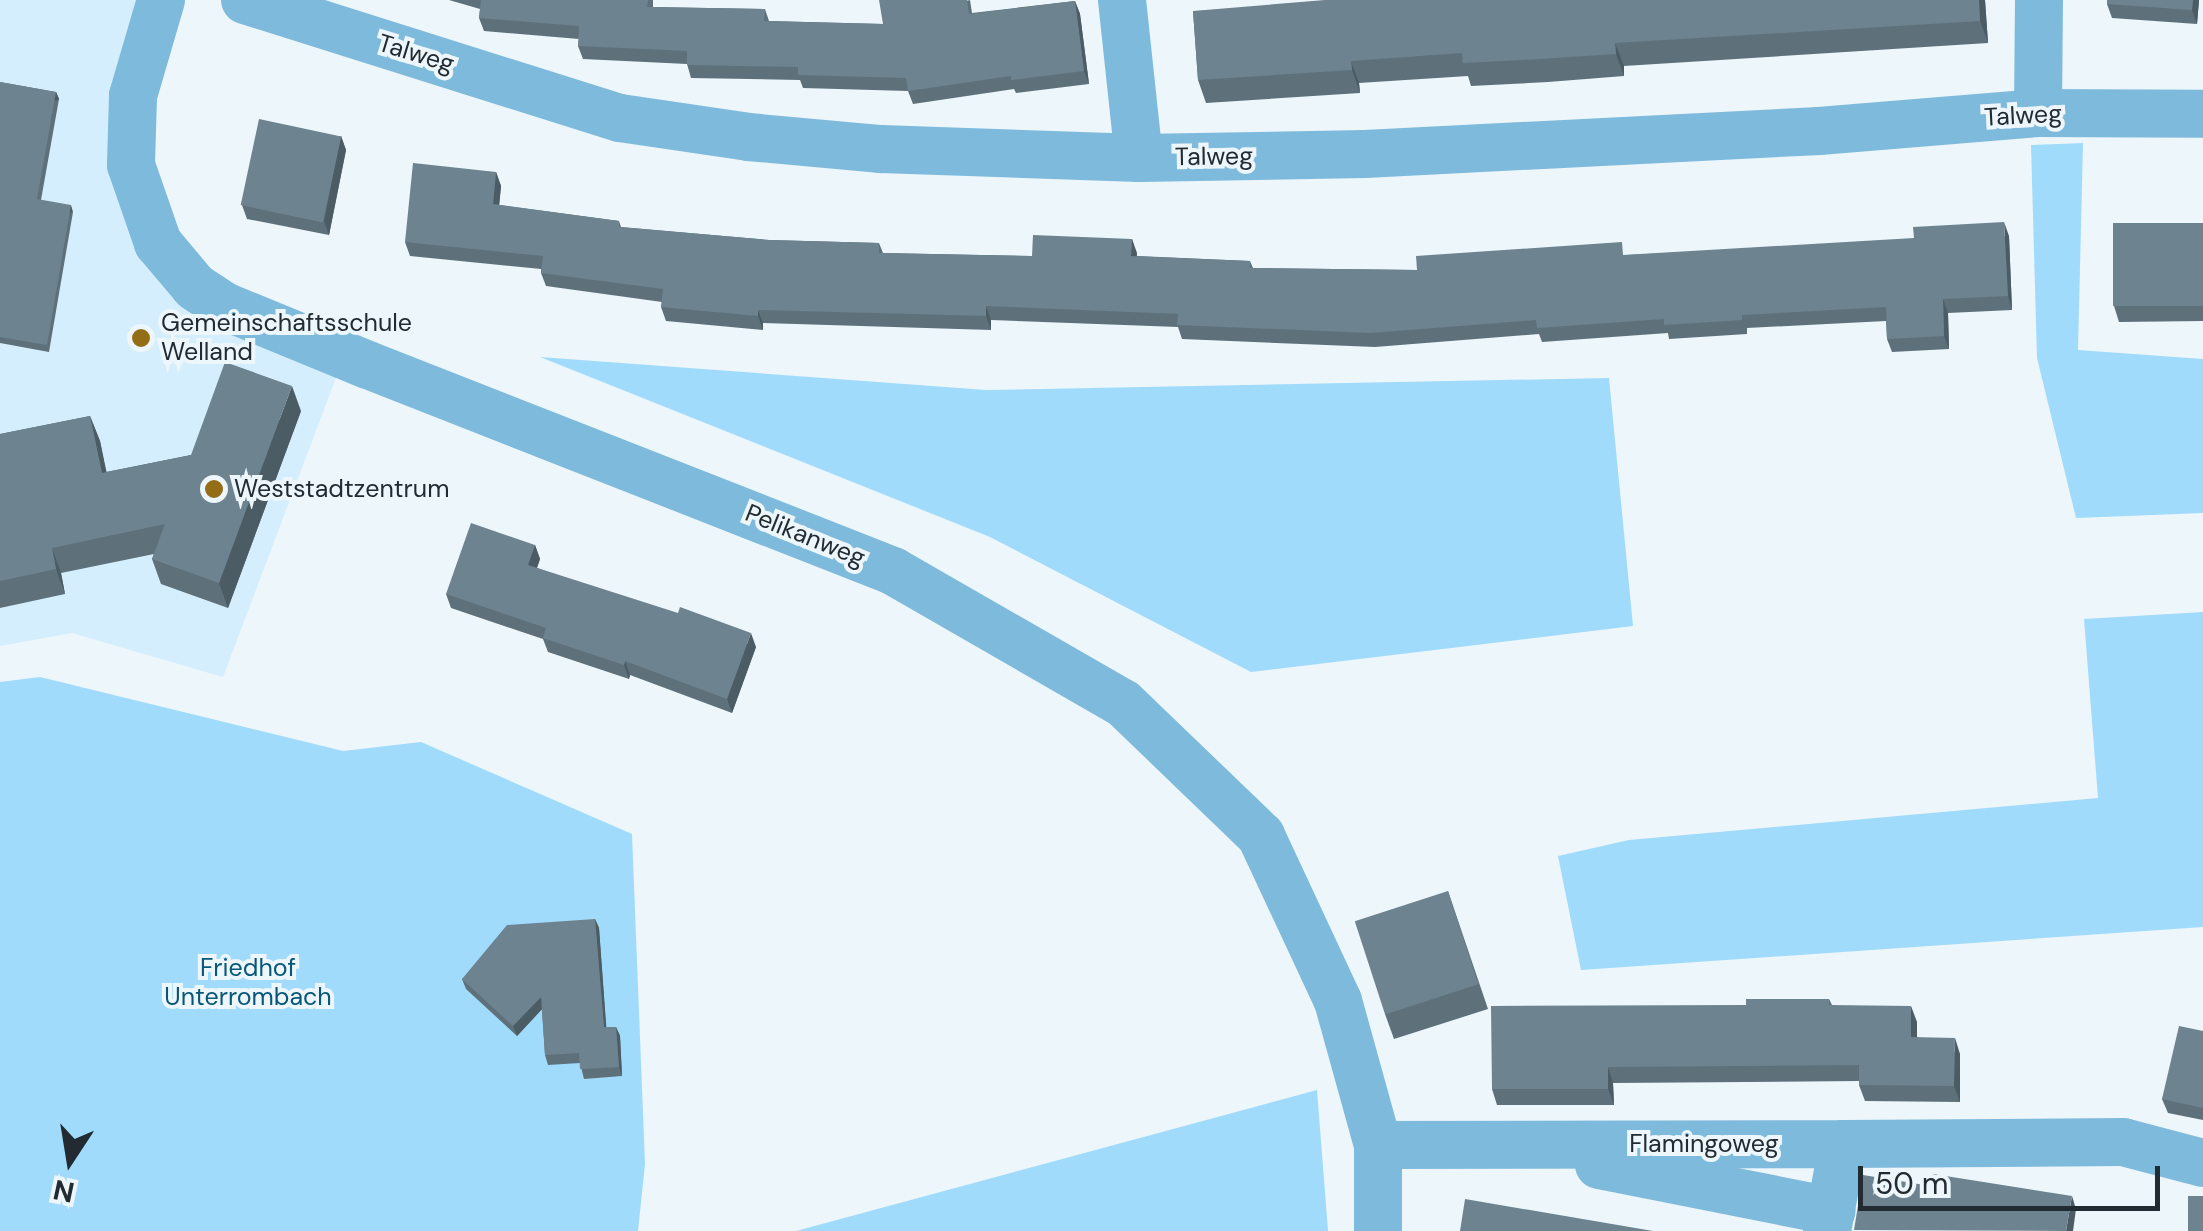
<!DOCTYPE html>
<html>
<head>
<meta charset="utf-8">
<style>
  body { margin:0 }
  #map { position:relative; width:2203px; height:1231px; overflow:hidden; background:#ecf6fb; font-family:"DM Sans",sans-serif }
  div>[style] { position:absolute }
  .built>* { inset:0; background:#d5eefd }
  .green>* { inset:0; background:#a0dbfc }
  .minor>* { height:48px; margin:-24px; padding:0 24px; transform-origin:24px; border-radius:24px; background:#7ebadc }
  .wall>* { inset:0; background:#5e717b }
  .shaded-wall>* { inset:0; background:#4c5c64; transform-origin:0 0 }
  .building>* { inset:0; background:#6d838f; transform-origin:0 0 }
  .dots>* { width:28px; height:28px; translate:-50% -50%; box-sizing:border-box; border:5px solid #ecf6fb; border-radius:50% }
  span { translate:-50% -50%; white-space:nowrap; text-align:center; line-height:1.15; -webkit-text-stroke:8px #ecf6fb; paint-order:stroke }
  .street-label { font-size:25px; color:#222b31 }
  .poi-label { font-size:25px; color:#222b31 }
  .left { translate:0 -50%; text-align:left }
  .park-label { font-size:25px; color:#085778 }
  .north { position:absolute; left:20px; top:1111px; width:100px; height:100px; -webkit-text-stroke:8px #ecf6fb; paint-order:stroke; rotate:192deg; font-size:28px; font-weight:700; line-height:40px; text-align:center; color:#222b31 }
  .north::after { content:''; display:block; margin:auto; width:35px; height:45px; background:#222b31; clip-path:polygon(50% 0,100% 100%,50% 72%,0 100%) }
  .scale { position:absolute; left:1858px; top:1166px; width:302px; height:45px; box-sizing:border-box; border:5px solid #222b31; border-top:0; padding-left:12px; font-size:30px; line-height:35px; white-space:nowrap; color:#222b31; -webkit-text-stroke:8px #ecf6fb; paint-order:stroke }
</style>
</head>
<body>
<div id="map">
  <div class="built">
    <div style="clip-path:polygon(0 0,150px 0,147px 245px,342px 362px,223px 677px,72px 633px,0 646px)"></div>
  </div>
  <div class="green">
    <div style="clip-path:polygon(2083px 143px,2078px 350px,2203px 359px,2203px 513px,2076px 518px,2037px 358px,2031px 145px)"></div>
    <div style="clip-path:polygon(540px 357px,986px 390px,1609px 378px,1633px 626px,1251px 672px,990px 537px)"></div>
    <div style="clip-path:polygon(2203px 612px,2203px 927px,1581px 970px,1558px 856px,1629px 840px,2098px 798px,2084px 619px)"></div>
    <div style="clip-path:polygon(40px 677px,343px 751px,421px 742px,632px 834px,645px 1164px,638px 1231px,0 1231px,0 682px)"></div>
    <div style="clip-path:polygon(1317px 1090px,1328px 1231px,796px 1231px)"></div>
  </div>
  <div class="minor">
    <div style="left:161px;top:0;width:100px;rotate:106.3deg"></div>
    <div style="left:133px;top:96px;width:69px;rotate:91.7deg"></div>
    <div style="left:131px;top:165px;width:83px;rotate:70.9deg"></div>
    <div style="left:158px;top:243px;width:57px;rotate:49.9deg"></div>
    <div style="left:195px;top:287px;width:35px;rotate:33deg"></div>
    <div style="left:224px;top:306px;width:156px;rotate:22.3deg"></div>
    <div style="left:368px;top:365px;width:564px;rotate:21.42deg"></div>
    <div style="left:893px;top:571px;width:265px;rotate:29.9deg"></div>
    <div style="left:1123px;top:703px;width:192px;rotate:43.9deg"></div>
    <div style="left:1261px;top:836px;width:182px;rotate:65deg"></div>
    <div style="left:1338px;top:1001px;width:149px;rotate:74.5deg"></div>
    <div style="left:1378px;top:1145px;width:86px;rotate:90deg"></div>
    <div style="left:245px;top:0;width:393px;rotate:17.5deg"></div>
    <div style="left:620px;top:118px;width:129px;rotate:8.4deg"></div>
    <div style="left:748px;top:137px;width:134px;rotate:5.2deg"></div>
    <div style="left:881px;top:149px;width:258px;rotate:2deg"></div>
    <div style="left:1139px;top:158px;width:226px;rotate:-1deg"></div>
    <div style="left:1365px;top:154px;width:455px;rotate:-2.9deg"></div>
    <div style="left:1819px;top:131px;width:220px;rotate:-4.7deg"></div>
    <div style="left:2038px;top:113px;width:165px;rotate:0.3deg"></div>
    <div style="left:1122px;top:0;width:159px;rotate:83.9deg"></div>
    <div style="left:2038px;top:113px;width:113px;rotate:-89.5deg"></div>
    <div style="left:1843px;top:1144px;width:280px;rotate:-0.4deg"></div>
    <div style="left:2123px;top:1142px;width:83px;rotate:14.7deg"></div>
    <div style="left:1378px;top:1145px;width:465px;rotate:-0.1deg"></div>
    <div style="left:1843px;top:1144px;width:88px;rotate:100.4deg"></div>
    <div style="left:1599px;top:1165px;width:237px;rotate:11.2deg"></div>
  </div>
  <div class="wall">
    <div style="clip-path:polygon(449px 0,653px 0,653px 7px,765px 9px,769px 21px,883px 24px,970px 0,972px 13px,1075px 1px,1080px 14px,1089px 84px,1016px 93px,1014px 89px,913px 104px,908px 91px,803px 88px,800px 80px,691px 78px,687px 64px,583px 59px,578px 46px,579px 39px,484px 31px,479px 18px,480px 9px)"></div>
    <div style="clip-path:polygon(1985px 0,1988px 43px,1624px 66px,1624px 76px,1548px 82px,1471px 86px,1468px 76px,1359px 83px,1360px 93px,1206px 103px,1198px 80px,1193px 11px)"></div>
    <div style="clip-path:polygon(2107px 0,2199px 0,2197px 24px,2112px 18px,2107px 4px)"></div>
    <div style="clip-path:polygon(0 82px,56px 92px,59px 99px,41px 200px,73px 212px,49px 352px,0 343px)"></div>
    <div style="clip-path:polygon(341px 136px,346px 150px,329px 235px,247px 219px,242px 205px)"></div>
    <div style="clip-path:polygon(496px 172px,501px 186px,499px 205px,619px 221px,621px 227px,769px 240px,879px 243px,883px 253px,1032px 256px,1132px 239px,1137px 256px,1250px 261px,1253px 268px,1417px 270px,1627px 255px,2009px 236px,2012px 310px,1948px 313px,1949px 349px,1892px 352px,1887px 339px,1886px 321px,1747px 328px,1747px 334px,1669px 339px,1668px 333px,1542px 342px,1539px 334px,1375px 347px,1182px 339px,1178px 327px,991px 320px,991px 330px,763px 323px,763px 330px,666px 321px,661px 307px,662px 302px,546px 286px,541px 273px,541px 269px,410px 256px,405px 242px)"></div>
    <div style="clip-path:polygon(2203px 223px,2203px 321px,2119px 322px,2114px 306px)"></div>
    <div style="clip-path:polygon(301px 411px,228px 608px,161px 584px,152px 559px,154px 554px,61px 573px,65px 594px,0 608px,0 434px,90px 416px,100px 441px,106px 472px,191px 455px)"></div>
    <div style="clip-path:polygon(535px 545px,540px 559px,537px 568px,756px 647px,732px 713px,630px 675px,629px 679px,548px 652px,543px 639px,451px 608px,446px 594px)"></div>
    <div style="clip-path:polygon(1448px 891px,1488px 1009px,1394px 1039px,1385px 1014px)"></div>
    <div style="clip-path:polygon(595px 919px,599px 928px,606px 1027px,616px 1027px,620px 1036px,622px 1076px,584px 1079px,580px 1063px,548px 1065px,545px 1055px,542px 1009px,517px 1036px,466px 989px,462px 979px)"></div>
    <div style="clip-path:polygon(1829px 999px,1832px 1005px,1917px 1022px,1917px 1037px,1960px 1054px,1960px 1102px,1865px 1101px,1859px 1085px,1859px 1081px,1613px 1083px,1614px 1105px,1497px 1105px,1492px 1089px,1746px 1005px)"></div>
    <div style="clip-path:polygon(2203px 1031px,2203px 1120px,2168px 1113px,2162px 1099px)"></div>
  </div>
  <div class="shaded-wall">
    <div style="clip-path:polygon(1979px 0,1985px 0,1988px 43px,1980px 21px)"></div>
    <div style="clip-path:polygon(2193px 0,2199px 0,2197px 24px,2192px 10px)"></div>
    <div style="clip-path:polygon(1075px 1px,1080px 14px,1089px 84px,1084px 71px)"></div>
    <div style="clip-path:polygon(1615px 43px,1624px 66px,1624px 76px,1616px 54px)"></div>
    <div style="clip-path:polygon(1351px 61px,1359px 83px,1360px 93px,1352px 70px)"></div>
    <div style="left:56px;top:92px;width:8px;height:109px;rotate:67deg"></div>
    <div style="clip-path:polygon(341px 136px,346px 150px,329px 235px,324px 221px)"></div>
    <div style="clip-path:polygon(496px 172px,501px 186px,498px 218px,493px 204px)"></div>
    <div style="left:71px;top:205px;width:7px;height:142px;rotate:74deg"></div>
    <div style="clip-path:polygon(2004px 222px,2009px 236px,2012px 310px,2008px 296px)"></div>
    <div style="clip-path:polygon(1132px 239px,1137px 253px,1136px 270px,1131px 256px)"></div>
    <div style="clip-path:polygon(1943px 299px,1948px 313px,1949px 349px,1944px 336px)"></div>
    <div style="clip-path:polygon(986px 306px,991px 320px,991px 330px,986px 316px)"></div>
    <div style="clip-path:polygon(758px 310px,763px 323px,763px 330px,758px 316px)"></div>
    <div style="clip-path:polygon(292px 386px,301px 411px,228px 608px,219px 583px)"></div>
    <div style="clip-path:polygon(90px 416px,100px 441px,112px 498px,102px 473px)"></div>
    <div style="clip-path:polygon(535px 545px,540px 559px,533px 579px,528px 565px)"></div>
    <div style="clip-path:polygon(52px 548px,61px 573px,65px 594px,56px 569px)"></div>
    <div style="clip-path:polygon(751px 633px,756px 647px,732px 713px,727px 699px)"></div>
    <div style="clip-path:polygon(625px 661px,630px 675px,629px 679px,624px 665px)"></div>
    <div style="clip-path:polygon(595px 919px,599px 928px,607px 1036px,604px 1027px)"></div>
    <div style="clip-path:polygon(541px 997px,545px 1006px,517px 1036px,513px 1026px)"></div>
    <div style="clip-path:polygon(1911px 1006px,1917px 1022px,1917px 1053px,1911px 1037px)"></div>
    <div style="clip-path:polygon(616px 1027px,620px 1036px,622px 1076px,619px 1067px)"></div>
    <div style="clip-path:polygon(1955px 1038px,1960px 1054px,1960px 1102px,1954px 1086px)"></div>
    <div style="clip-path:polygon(1608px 1067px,1613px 1083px,1614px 1105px,1608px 1089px)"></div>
    <div style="clip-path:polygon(2072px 1196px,2076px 1209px,2073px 1231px,2066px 1231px)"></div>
  </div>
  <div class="building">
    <div style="clip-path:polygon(481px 0,648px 0,647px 7px,765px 9px,764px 21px,883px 24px,879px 0,967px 0,969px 14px,1075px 1px,1084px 71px,1011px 80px,1011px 76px,908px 91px,906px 78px,798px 75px,798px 67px,687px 65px,687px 51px,578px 46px,579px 26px,479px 18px)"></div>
    <div style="clip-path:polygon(1325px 0,1979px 0,1980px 21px,1615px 43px,1616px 54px,1540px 59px,1463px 63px,1462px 53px,1351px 61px,1352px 70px,1198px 80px,1193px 11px)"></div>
    <div style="clip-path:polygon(2107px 0,2193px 0,2192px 10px,2107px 4px)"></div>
    <div style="clip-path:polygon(0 82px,56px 92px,37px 199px,71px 205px,47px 345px,0 337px)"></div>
    <div style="left:259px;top:119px;width:84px;height:88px;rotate:12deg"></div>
    <div style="clip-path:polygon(413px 163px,496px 172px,493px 204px,619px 221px,619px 227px,769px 240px,879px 243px,879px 253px,1032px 256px,1033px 235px,1132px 239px,1131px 256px,1250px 261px,1250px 268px,1417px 270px,1416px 256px,1622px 242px,1623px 255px,1914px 238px,1913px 227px,2004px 222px,2008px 296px,1943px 299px,1944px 336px,1887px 339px,1886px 307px,1742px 315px,1742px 320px,1664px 325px,1664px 319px,1537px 328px,1536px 320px,1370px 333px,1177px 325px,1178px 314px,986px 306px,986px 316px,758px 310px,758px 316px,661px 307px,663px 289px,541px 273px,543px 256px,405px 242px)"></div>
    <div style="left:2113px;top:223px;width:90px;height:83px"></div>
    <div style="clip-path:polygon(225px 362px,292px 386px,219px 583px,152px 559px,165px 524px,52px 548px,56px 569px,0 581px,0 434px,90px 416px,102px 473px,191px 455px)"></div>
    <div style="clip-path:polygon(471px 523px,535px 545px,528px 565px,678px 613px,680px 607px,751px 633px,727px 699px,625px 661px,624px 665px,543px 638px,546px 628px,446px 594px)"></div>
    <div style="left:1448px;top:891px;width:98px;height:98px;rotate:72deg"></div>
    <div style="clip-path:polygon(595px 919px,604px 1027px,616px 1027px,619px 1067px,580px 1069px,579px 1053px,545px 1055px,541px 997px,513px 1026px,462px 979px,507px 925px)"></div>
    <div style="clip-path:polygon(1746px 999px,1829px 999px,1829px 1005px,1911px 1006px,1911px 1037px,1955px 1038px,1954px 1086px,1859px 1085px,1859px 1065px,1608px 1067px,1608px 1089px,1492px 1089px,1491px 1006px,1746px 1005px)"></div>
    <div style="clip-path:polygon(2179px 1026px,2203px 1031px,2203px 1108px,2162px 1099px)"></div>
    <div style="clip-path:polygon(1933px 1174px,2072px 1196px,2066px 1231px,1854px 1230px,1863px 1175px,1931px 1186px)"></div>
    <div style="left:2188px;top:1196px;width:15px;height:35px"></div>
    <div style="clip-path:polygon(1465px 1199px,1653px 1231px,1460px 1231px)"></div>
  </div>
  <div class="dots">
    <div style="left:141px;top:338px;background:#936e16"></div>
    <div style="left:214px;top:489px;background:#936e16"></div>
  </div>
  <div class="street-label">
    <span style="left:416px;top:54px;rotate:17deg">Talweg</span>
    <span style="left:2023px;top:116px;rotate:-3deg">Talweg</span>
    <span style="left:1214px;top:157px;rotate:-1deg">Talweg</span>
    <span style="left:805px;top:536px;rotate:22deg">Pelikanweg</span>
    <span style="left:1704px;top:1144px">Flamingoweg</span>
  </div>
  <div class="poi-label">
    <span class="left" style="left:161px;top:338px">Gemeinschaftsschule<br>Welland</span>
    <span class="left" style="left:234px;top:489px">Weststadtzentrum</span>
  </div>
  <div class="park-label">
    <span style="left:248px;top:983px">Friedhof<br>Unterrombach</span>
  </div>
  <div class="north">N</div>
  <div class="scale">50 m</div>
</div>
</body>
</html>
